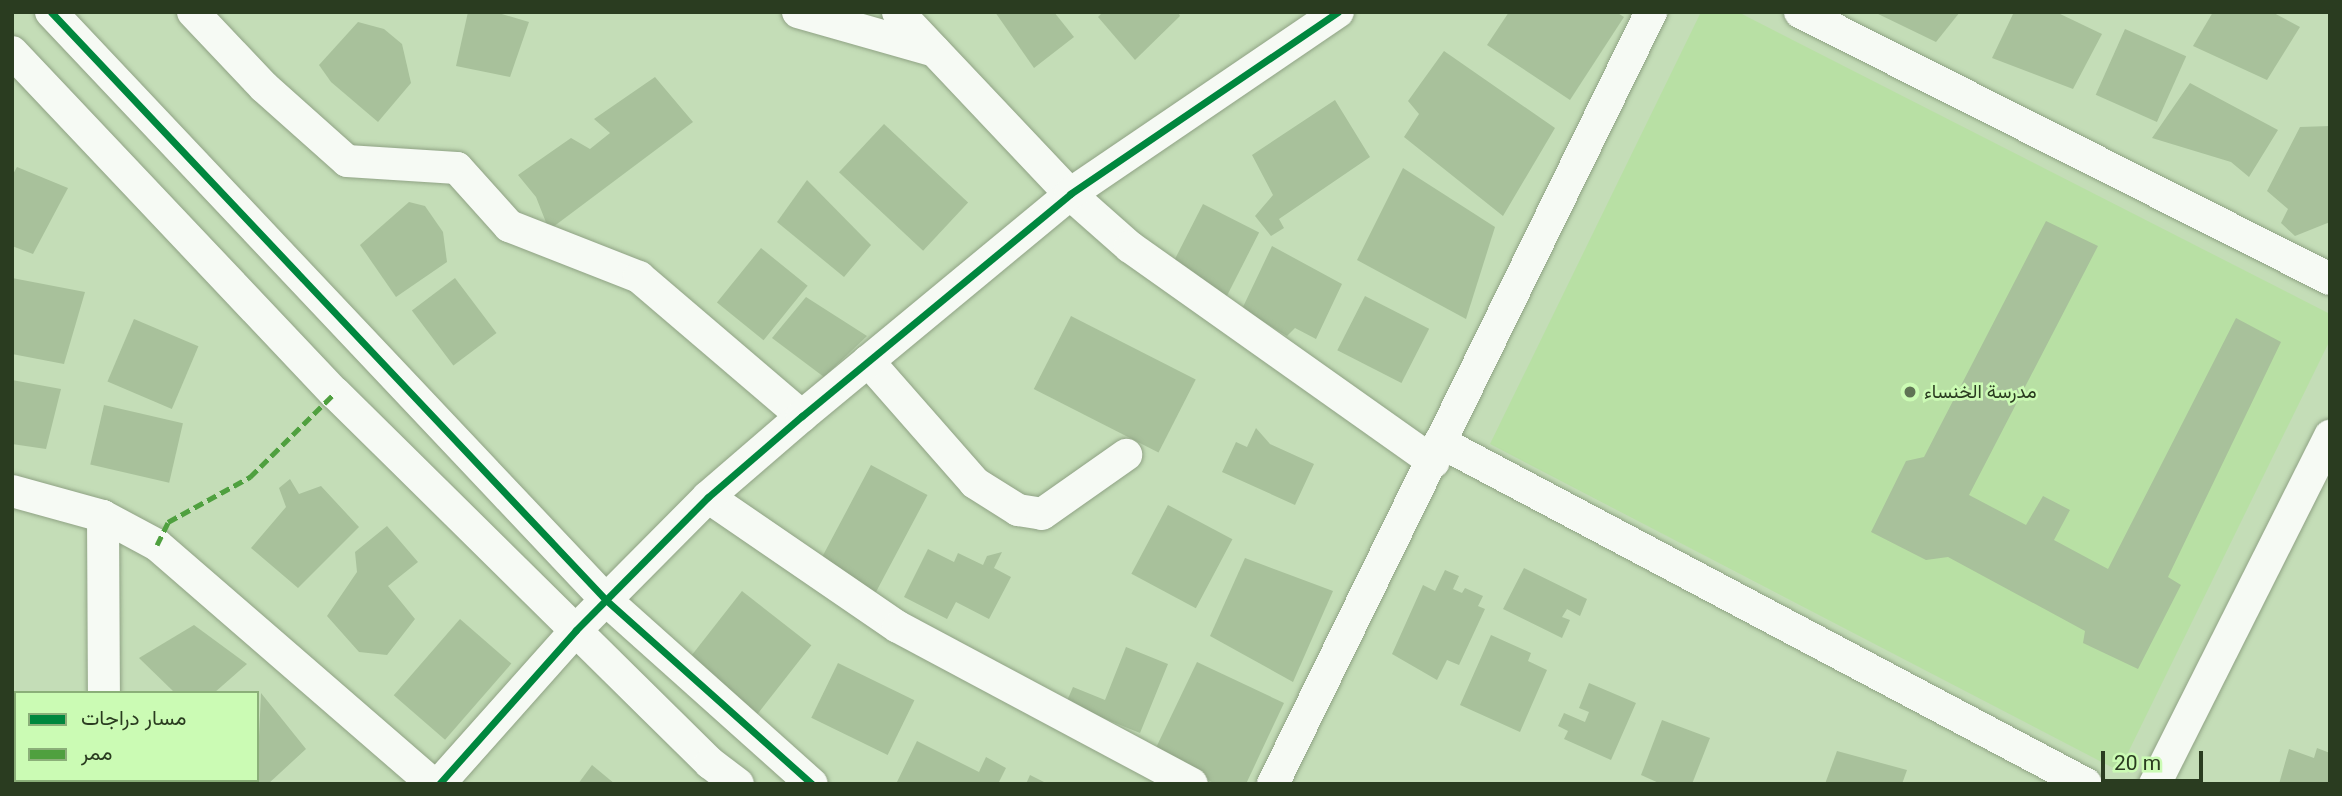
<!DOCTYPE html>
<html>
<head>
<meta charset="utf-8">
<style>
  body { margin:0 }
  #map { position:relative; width:2342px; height:796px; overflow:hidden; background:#c4ddb7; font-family:Roboto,Vazirmatn,sans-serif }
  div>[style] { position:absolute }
  .built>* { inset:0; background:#b8e0a4 }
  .building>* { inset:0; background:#a8c19b; transform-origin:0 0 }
  .roads { filter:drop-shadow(0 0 2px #8fa284) drop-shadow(0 0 2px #8fa284) }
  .street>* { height:32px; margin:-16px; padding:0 16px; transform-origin:16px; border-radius:16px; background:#f6faf4 }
  .quiet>* { height:5px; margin-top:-2.5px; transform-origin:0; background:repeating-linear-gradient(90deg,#4fa03f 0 10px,transparent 0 15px) }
  .cycleway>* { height:7px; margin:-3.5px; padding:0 3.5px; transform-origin:3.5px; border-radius:3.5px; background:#00873e }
  .dots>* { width:19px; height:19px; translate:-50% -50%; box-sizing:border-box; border:4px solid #cbfbb4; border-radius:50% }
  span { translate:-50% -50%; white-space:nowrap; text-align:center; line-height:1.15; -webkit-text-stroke:5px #cbfbb4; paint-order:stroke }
  .poi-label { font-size:19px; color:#2a3c20 }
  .left { translate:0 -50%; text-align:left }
  .frame { position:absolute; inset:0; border:14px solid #2a3c20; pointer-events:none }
  .legend { position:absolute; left:14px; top:691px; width:245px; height:91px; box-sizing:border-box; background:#cbfbb4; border:2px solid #8baf79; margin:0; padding:9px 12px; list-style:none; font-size:21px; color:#2a3c20 }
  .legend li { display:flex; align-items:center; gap:14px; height:35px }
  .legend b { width:35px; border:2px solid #8baf79 }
  .scale { position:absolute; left:2101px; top:751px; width:102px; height:32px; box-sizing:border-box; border:4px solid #2a3c20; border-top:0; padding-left:9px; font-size:21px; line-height:24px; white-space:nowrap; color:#2a3c20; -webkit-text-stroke:5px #cbfbb4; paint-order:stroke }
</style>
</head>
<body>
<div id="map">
  <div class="built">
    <div style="clip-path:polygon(1701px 12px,1738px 12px,2330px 314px,2330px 340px,2119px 771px,1490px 444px)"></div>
  </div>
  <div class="building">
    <div style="clip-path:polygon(468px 12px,495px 12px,529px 22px,510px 77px,456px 66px)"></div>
    <div style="clip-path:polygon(995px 12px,1054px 12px,1074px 37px,1034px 68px)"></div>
    <div style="clip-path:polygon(1103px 12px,1178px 12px,1180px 16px,1135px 60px,1098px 17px)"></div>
    <div style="clip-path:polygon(1509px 12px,1616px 12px,1624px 17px,1570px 100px,1487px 45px)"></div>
    <div style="clip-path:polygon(1874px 12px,1960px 12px,1936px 42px)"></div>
    <div style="clip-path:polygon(2014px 12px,2056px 12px,2102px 34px,2073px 89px,1992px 58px)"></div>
    <div style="clip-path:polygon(2213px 12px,2272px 12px,2300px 27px,2267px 80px,2193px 46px)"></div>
    <div style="clip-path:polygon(358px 22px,384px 29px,402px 44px,411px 83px,378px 122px,331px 82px,319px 65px)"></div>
    <div style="left:2125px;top:29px;width:67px;height:72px;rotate:24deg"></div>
    <div style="clip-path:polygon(1444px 51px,1555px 128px,1503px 216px,1404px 137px,1419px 114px,1408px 101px)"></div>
    <div style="clip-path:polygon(655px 77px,693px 122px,549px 230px,536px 197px,518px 175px,571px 138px,590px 149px,610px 133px,594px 119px)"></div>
    <div style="clip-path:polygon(2190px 83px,2278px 130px,2249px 177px,2231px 162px,2152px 138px)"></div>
    <div style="clip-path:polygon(1335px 100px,1370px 157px,1279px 219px,1284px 228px,1271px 236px,1255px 216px,1273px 195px,1252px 155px)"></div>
    <div style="left:884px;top:124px;width:115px;height:66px;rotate:43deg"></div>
    <div style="clip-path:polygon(2330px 126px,2330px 222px,2295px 236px,2281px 223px,2288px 209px,2267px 191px,2300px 127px)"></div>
    <div style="clip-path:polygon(17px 167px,68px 188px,33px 254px,12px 246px,12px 176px)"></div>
    <div style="clip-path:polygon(1403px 168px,1495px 227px,1466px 319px,1357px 260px)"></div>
    <div style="clip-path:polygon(807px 180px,871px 245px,844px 277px,777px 222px)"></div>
    <div style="clip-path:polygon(409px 202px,425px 206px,443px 232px,447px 262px,396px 297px,360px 245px)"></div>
    <div style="left:1203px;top:204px;width:63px;height:72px;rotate:27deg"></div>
    <div style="clip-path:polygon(2046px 221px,2098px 246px,1969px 495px,2026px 525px,2043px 496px,2070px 510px,2054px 540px,2108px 569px,2236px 318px,2281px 342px,2168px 577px,2181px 585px,2138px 669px,2083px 643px,2085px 631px,1948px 557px,1926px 560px,1871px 532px,1906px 461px,1924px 457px)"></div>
    <div style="clip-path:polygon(1272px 246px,1342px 284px,1316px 339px,1295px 328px,1287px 336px,1242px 309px)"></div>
    <div style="left:761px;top:248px;width:60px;height:70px;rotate:39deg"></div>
    <div style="clip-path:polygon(12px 278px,85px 292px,64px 364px,12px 354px)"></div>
    <div style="left:455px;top:278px;width:69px;height:54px;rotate:53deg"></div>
    <div style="left:1365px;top:296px;width:72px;height:61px;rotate:27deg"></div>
    <div style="clip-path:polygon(806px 297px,867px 336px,824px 377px,772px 338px)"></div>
    <div style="left:1071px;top:316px;width:140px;height:82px;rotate:27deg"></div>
    <div style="left:134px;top:319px;width:70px;height:68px;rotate:23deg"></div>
    <div style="clip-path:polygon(12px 380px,61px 389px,46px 449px,12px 444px)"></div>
    <div style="left:104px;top:405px;width:81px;height:61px;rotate:13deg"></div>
    <div style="clip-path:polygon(1256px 428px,1270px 444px,1314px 464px,1295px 505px,1222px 472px,1236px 442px,1247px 447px)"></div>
    <div style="left:871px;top:465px;width:64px;height:118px;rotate:28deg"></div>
    <div style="clip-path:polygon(290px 479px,299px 494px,321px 486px,359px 527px,298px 588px,251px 548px,286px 507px,279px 488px)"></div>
    <div style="left:1168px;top:505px;width:73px;height:78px;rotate:28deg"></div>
    <div style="clip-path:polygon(387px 526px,418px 562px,388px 586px,415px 619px,387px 655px,359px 652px,327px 616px,357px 572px,355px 552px)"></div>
    <div style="clip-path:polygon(928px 549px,954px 562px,958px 553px,983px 565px,987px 556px,1002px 552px,994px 568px,1011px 577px,989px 619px,956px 602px,947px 619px,904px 597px)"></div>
    <div style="clip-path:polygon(1245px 558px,1333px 591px,1293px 682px,1210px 636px)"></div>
    <div style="clip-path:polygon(1524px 568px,1587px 599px,1580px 616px,1567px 609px,1562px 617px,1570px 620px,1562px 638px,1503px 609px)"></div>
    <div style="clip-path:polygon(1445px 570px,1459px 576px,1453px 589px,1462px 593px,1465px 588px,1483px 596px,1478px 606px,1485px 609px,1459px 665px,1447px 660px,1437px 680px,1392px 654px,1423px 585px,1435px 591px)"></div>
    <div style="left:742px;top:591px;width:88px;height:88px;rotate:38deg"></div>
    <div style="left:460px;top:619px;width:68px;height:101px;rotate:41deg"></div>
    <div style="clip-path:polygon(194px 625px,247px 664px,214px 693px,175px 693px,139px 658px)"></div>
    <div style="clip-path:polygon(1491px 635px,1531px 653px,1528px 661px,1547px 670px,1520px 732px,1460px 705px)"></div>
    <div style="clip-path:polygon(1126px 647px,1168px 664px,1140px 733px,1066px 703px,1073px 687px,1105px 700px)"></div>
    <div style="clip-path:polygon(1197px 662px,1284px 703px,1246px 784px,1216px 784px,1153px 754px)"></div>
    <div style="left:838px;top:663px;width:85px;height:61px;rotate:26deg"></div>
    <div style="clip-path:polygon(1589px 683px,1636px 703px,1611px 760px,1564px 739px,1568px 731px,1558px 726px,1564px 713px,1585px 722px,1589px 712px,1579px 708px)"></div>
    <div style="clip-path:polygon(261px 693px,306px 749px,268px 784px,208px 784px,205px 780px,257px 780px)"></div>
    <div style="clip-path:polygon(1662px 720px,1710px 738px,1692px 784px,1661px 784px,1641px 775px)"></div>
    <div style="clip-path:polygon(917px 741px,979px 772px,986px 757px,1006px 768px,998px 784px,896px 784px)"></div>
    <div style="clip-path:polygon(2317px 748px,2330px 753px,2330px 784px,2279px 784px,2289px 749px,2314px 758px)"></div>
    <div style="clip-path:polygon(1837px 751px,1907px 770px,1902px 784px,1825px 784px)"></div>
    <div style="clip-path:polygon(592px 765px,615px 784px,578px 784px)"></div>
    <div style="clip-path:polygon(12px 769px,16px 780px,86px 780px,85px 784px,12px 784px)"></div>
    <div style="clip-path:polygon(1030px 775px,1048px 784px,1026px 784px)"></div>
  </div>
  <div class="roads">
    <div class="street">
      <div style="left:51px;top:12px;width:809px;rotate:46.65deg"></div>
      <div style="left:606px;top:600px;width:276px;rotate:41.8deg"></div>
      <div style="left:193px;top:12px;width:103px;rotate:46.6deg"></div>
      <div style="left:264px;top:87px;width:111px;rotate:41.7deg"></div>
      <div style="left:347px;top:161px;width:110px;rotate:3.6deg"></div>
      <div style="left:457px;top:168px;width:78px;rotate:48.1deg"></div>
      <div style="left:509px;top:226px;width:140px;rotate:21.4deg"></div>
      <div style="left:639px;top:277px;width:214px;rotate:40.5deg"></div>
      <div style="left:798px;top:12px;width:142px;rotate:15.9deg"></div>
      <div style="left:898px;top:12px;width:250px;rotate:46.6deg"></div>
      <div style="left:1070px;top:194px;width:80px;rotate:41.5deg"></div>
      <div style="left:1130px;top:247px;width:372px;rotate:35.3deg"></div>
      <div style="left:1800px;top:12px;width:593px;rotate:26.74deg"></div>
      <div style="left:12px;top:52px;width:470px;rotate:46.6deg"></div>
      <div style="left:335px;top:393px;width:527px;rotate:44.62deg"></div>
      <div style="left:710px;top:763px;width:35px;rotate:37deg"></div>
      <div style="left:868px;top:361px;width:162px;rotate:48.7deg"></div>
      <div style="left:975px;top:483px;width:51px;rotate:32.1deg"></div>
      <div style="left:1018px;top:510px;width:24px;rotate:9deg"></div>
      <div style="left:1042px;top:514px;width:103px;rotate:-35.1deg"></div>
      <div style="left:1440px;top:442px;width:731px;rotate:27.9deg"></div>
      <div style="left:12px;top:491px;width:94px;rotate:15.4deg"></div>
      <div style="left:103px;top:516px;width:61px;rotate:28.2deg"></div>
      <div style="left:157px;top:545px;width:365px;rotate:40.9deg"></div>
      <div style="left:708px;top:497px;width:230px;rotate:34.4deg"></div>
      <div style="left:898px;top:627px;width:333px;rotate:28.1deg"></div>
      <div style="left:103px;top:516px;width:177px;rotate:89.7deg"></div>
      <div style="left:100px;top:784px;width:4px;rotate:-90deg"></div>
      <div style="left:439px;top:784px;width:206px;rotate:-48.3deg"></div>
      <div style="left:576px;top:630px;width:187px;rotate:-45.2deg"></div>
      <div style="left:708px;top:497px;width:124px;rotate:-40.8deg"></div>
      <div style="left:802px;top:416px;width:348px;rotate:-39.6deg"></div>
      <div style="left:1070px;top:194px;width:324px;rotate:-34.2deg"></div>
      <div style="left:1273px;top:784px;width:860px;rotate:-63.91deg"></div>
      <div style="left:2155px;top:784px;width:390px;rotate:-63.3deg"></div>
    </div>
  </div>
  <div class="quiet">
    <div style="left:157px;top:545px;width:25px;rotate:-64deg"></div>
    <div style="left:168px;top:522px;width:94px;rotate:-28.8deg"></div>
    <div style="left:250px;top:477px;width:120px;rotate:-44.7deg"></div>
  </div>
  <div class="cycleway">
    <div style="left:51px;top:12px;width:809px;rotate:46.65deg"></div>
    <div style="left:606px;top:600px;width:276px;rotate:41.8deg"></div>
    <div style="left:439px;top:784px;width:206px;rotate:-48.3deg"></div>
    <div style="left:576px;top:630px;width:187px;rotate:-45.2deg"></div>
    <div style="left:708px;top:497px;width:124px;rotate:-40.8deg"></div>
    <div style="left:802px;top:416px;width:348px;rotate:-39.6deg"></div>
    <div style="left:1070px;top:194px;width:324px;rotate:-34.2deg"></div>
  </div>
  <div class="dots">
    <div style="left:1910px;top:392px;background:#607455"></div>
  </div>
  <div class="poi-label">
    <span class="left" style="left:1924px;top:392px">مدرسة الخنساء</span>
  </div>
  <div class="frame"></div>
  <ul class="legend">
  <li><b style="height:9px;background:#00873e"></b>مسار دراجات</li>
  <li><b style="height:9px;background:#4fa03f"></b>ممر</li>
  </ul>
  <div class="scale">20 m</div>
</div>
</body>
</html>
